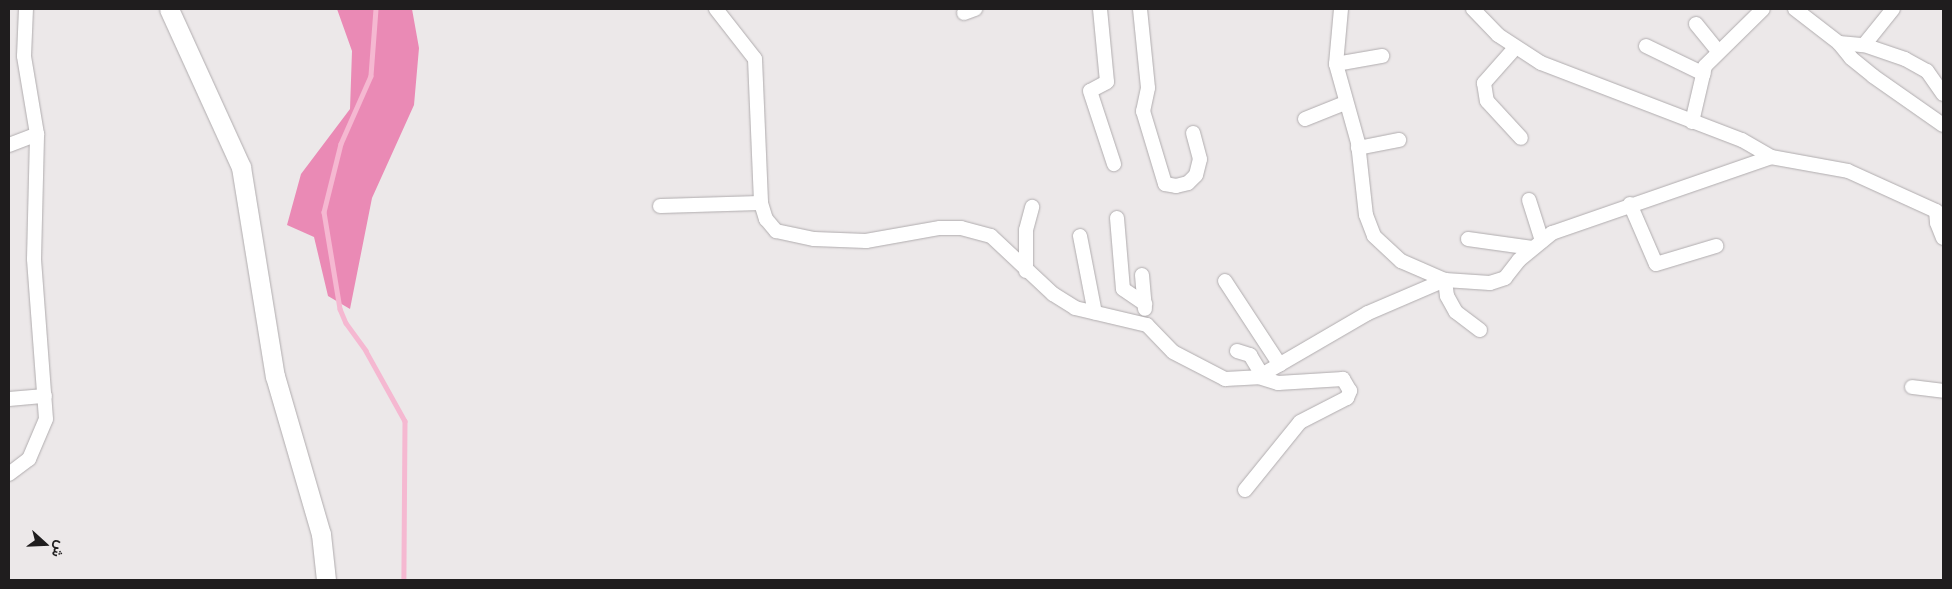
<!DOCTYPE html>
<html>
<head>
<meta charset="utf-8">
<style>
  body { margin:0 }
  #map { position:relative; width:1952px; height:589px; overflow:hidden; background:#ece8e9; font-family:Raleway,Vazirmatn,sans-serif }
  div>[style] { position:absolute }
  .forest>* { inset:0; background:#ea8ab5 }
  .stream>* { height:4.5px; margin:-2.25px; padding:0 2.25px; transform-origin:2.25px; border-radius:2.25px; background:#f5b8d1 }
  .roads { filter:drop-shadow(0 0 1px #b0acae) drop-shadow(0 0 1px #b0acae) }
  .street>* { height:14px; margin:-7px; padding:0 7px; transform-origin:7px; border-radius:7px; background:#fff }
  .secondary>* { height:19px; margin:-9.5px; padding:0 9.5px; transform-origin:9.5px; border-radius:9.5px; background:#fff }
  span { translate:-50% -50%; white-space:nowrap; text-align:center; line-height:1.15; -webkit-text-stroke:5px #ece8e9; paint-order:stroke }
  .frame { position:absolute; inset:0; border:10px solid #1f1d1e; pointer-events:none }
  .north { position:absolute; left:20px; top:519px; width:50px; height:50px; -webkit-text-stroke:4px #ece8e9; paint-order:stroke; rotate:110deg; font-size:14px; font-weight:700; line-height:20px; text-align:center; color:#1f1d1e }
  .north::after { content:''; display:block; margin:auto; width:18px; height:22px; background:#1f1d1e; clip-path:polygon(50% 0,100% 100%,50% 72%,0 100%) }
</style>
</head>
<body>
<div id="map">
  <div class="forest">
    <div style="clip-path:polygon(337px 9px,412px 9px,419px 48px,414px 105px,372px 198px,350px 309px,328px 296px,314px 237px,287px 225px,301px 174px,350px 109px,352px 51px)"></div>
  </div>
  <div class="stream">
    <div style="left:376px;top:9px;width:67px;rotate:94.3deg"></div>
    <div style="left:371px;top:76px;width:74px;rotate:113.8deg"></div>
    <div style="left:341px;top:144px;width:70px;rotate:104deg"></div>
    <div style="left:324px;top:212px;width:98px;rotate:80.6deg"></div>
    <div style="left:340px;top:309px;width:15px;rotate:67deg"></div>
    <div style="left:346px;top:323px;width:34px;rotate:54deg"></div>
    <div style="left:366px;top:351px;width:80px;rotate:60.9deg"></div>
    <div style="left:405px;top:421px;width:159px;rotate:90.4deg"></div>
  </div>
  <div class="roads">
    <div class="street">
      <div style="left:716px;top:9px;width:63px;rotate:52deg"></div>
      <div style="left:755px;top:59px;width:144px;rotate:87.6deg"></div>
      <div style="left:761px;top:203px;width:17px;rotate:73deg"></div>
      <div style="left:766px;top:219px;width:16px;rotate:50deg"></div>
      <div style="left:776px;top:231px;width:39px;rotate:12deg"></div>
      <div style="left:814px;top:239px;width:52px;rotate:2.2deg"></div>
      <div style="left:866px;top:241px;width:75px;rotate:-10deg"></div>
      <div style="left:940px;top:228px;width:21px"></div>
      <div style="left:961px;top:228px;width:31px;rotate:15deg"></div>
      <div style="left:991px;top:236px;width:85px;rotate:43.1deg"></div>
      <div style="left:1053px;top:294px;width:26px;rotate:32deg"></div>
      <div style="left:1075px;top:308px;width:74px;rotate:13.3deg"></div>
      <div style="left:1147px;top:325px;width:37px;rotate:46deg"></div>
      <div style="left:1173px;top:352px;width:59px;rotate:27.4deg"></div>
      <div style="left:1225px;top:379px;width:33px;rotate:-3deg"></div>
      <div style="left:1258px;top:377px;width:127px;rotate:-30.2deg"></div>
      <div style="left:1368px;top:313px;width:84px;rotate:-23.2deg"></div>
      <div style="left:1100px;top:9px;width:73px;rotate:84.5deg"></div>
      <div style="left:1107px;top:82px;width:19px;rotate:152deg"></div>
      <div style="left:1090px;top:91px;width:77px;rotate:71.8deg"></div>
      <div style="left:1140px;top:9px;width:79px;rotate:84.2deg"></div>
      <div style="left:1148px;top:88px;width:24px;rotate:102deg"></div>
      <div style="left:1143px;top:111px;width:76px;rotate:73.2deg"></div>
      <div style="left:1165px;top:184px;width:11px;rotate:10deg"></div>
      <div style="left:1176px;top:186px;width:12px;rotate:-14deg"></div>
      <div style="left:1188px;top:183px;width:11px;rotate:-45deg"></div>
      <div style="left:1196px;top:175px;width:16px;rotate:-76deg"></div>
      <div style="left:1200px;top:159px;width:27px;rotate:-105deg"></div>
      <div style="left:1341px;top:9px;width:55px;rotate:95.2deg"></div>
      <div style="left:1336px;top:64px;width:82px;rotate:74.4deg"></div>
      <div style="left:1358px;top:143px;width:72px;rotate:83.7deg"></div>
      <div style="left:1366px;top:215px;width:22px;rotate:69deg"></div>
      <div style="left:1374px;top:236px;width:37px;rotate:43deg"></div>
      <div style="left:1401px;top:261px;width:48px;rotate:23.4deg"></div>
      <div style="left:1445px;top:280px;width:45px;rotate:3.8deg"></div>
      <div style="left:1490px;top:283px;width:16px;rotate:-18deg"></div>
      <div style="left:1505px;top:278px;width:23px;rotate:-52deg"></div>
      <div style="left:1519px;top:260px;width:43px;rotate:-39.3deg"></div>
      <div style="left:1552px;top:233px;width:232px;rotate:-19.1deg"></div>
      <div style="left:1473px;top:9px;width:36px;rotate:46deg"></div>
      <div style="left:1498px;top:35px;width:51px;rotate:33.1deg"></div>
      <div style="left:1541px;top:63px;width:215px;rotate:21deg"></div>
      <div style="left:1742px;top:140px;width:34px;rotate:30deg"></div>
      <div style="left:1771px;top:157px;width:78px;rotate:10.3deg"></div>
      <div style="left:1848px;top:171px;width:97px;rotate:24.4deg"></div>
      <div style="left:1795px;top:9px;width:56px;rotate:37.7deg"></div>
      <div style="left:1839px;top:43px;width:19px;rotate:51deg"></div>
      <div style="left:1851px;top:58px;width:28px;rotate:39deg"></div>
      <div style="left:1873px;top:76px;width:85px;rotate:35deg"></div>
      <div style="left:964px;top:13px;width:12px;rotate:-20deg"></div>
      <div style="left:1696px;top:24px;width:35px;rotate:51deg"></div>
      <div style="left:1839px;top:43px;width:25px;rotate:5deg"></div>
      <div style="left:1864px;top:45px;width:43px;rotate:18.9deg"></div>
      <div style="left:1905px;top:59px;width:25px;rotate:29deg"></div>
      <div style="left:1927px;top:71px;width:28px;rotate:55deg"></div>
      <div style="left:1864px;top:45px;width:46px;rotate:-51.1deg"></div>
      <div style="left:1646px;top:46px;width:64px;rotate:25.8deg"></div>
      <div style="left:1515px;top:48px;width:47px;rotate:131.5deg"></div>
      <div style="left:1484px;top:83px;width:18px;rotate:81deg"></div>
      <div style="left:1487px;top:101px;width:50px;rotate:47.4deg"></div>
      <div style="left:1336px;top:64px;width:47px;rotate:-9.9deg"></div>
      <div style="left:1305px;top:119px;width:43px;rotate:-21.8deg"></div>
      <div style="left:1692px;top:122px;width:57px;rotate:-76.9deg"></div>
      <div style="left:1705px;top:66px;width:81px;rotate:-44.5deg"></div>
      <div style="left:9px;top:145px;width:30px;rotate:-21deg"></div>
      <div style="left:1358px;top:148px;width:42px;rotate:-11deg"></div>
      <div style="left:1529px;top:200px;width:43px;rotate:72.4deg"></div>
      <div style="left:1630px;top:204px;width:65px;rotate:66.6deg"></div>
      <div style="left:1656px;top:264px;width:63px;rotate:-16.7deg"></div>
      <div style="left:660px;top:206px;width:101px;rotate:-1.7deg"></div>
      <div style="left:1936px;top:211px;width:12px;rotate:85deg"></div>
      <div style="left:1937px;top:223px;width:16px;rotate:68deg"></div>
      <div style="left:1117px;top:218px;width:71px;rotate:85.2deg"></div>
      <div style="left:1123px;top:289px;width:27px;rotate:34deg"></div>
      <div style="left:1080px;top:236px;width:78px;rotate:79deg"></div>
      <div style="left:1468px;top:239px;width:65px;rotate:8deg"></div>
      <div style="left:1026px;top:271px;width:41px;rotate:-90deg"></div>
      <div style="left:1026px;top:230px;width:24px;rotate:-75deg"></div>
      <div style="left:1142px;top:275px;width:34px;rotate:85deg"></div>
      <div style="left:1445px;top:280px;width:16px;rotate:83deg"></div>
      <div style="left:1447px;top:296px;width:18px;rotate:61deg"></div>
      <div style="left:1456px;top:312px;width:30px;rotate:37deg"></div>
      <div style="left:1225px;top:281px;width:100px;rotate:56.8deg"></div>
      <div style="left:1237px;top:351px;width:14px;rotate:17deg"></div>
      <div style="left:1250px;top:355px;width:23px;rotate:59deg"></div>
      <div style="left:1912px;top:387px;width:31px;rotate:7deg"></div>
      <div style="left:9px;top:399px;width:36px;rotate:-5deg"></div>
      <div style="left:9px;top:474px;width:25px;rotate:-37deg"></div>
      <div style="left:29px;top:459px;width:43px;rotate:-67deg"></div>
      <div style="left:46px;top:419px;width:160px;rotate:-94.3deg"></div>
      <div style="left:34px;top:259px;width:125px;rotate:-88.6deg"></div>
      <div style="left:37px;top:134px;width:79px;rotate:-99.5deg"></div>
      <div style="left:24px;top:56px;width:47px;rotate:-87.6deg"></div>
      <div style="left:1245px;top:490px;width:87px;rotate:-51deg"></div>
      <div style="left:1300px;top:422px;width:53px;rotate:-27.1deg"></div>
      <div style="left:1347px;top:398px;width:8px;rotate:-67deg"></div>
      <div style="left:1350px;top:391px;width:14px;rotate:-120deg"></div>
      <div style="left:1343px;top:379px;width:65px;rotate:176.5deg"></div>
      <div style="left:1278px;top:383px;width:21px;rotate:-163deg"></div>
    </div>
    <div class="secondary">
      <div style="left:169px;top:9px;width:174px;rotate:65.5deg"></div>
      <div style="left:241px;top:167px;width:212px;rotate:80.8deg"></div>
      <div style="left:275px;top:376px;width:165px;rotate:73.8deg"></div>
      <div style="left:321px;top:534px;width:46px;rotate:83.8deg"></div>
    </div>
  </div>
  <div class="frame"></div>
  <div class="north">ش</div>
</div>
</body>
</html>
